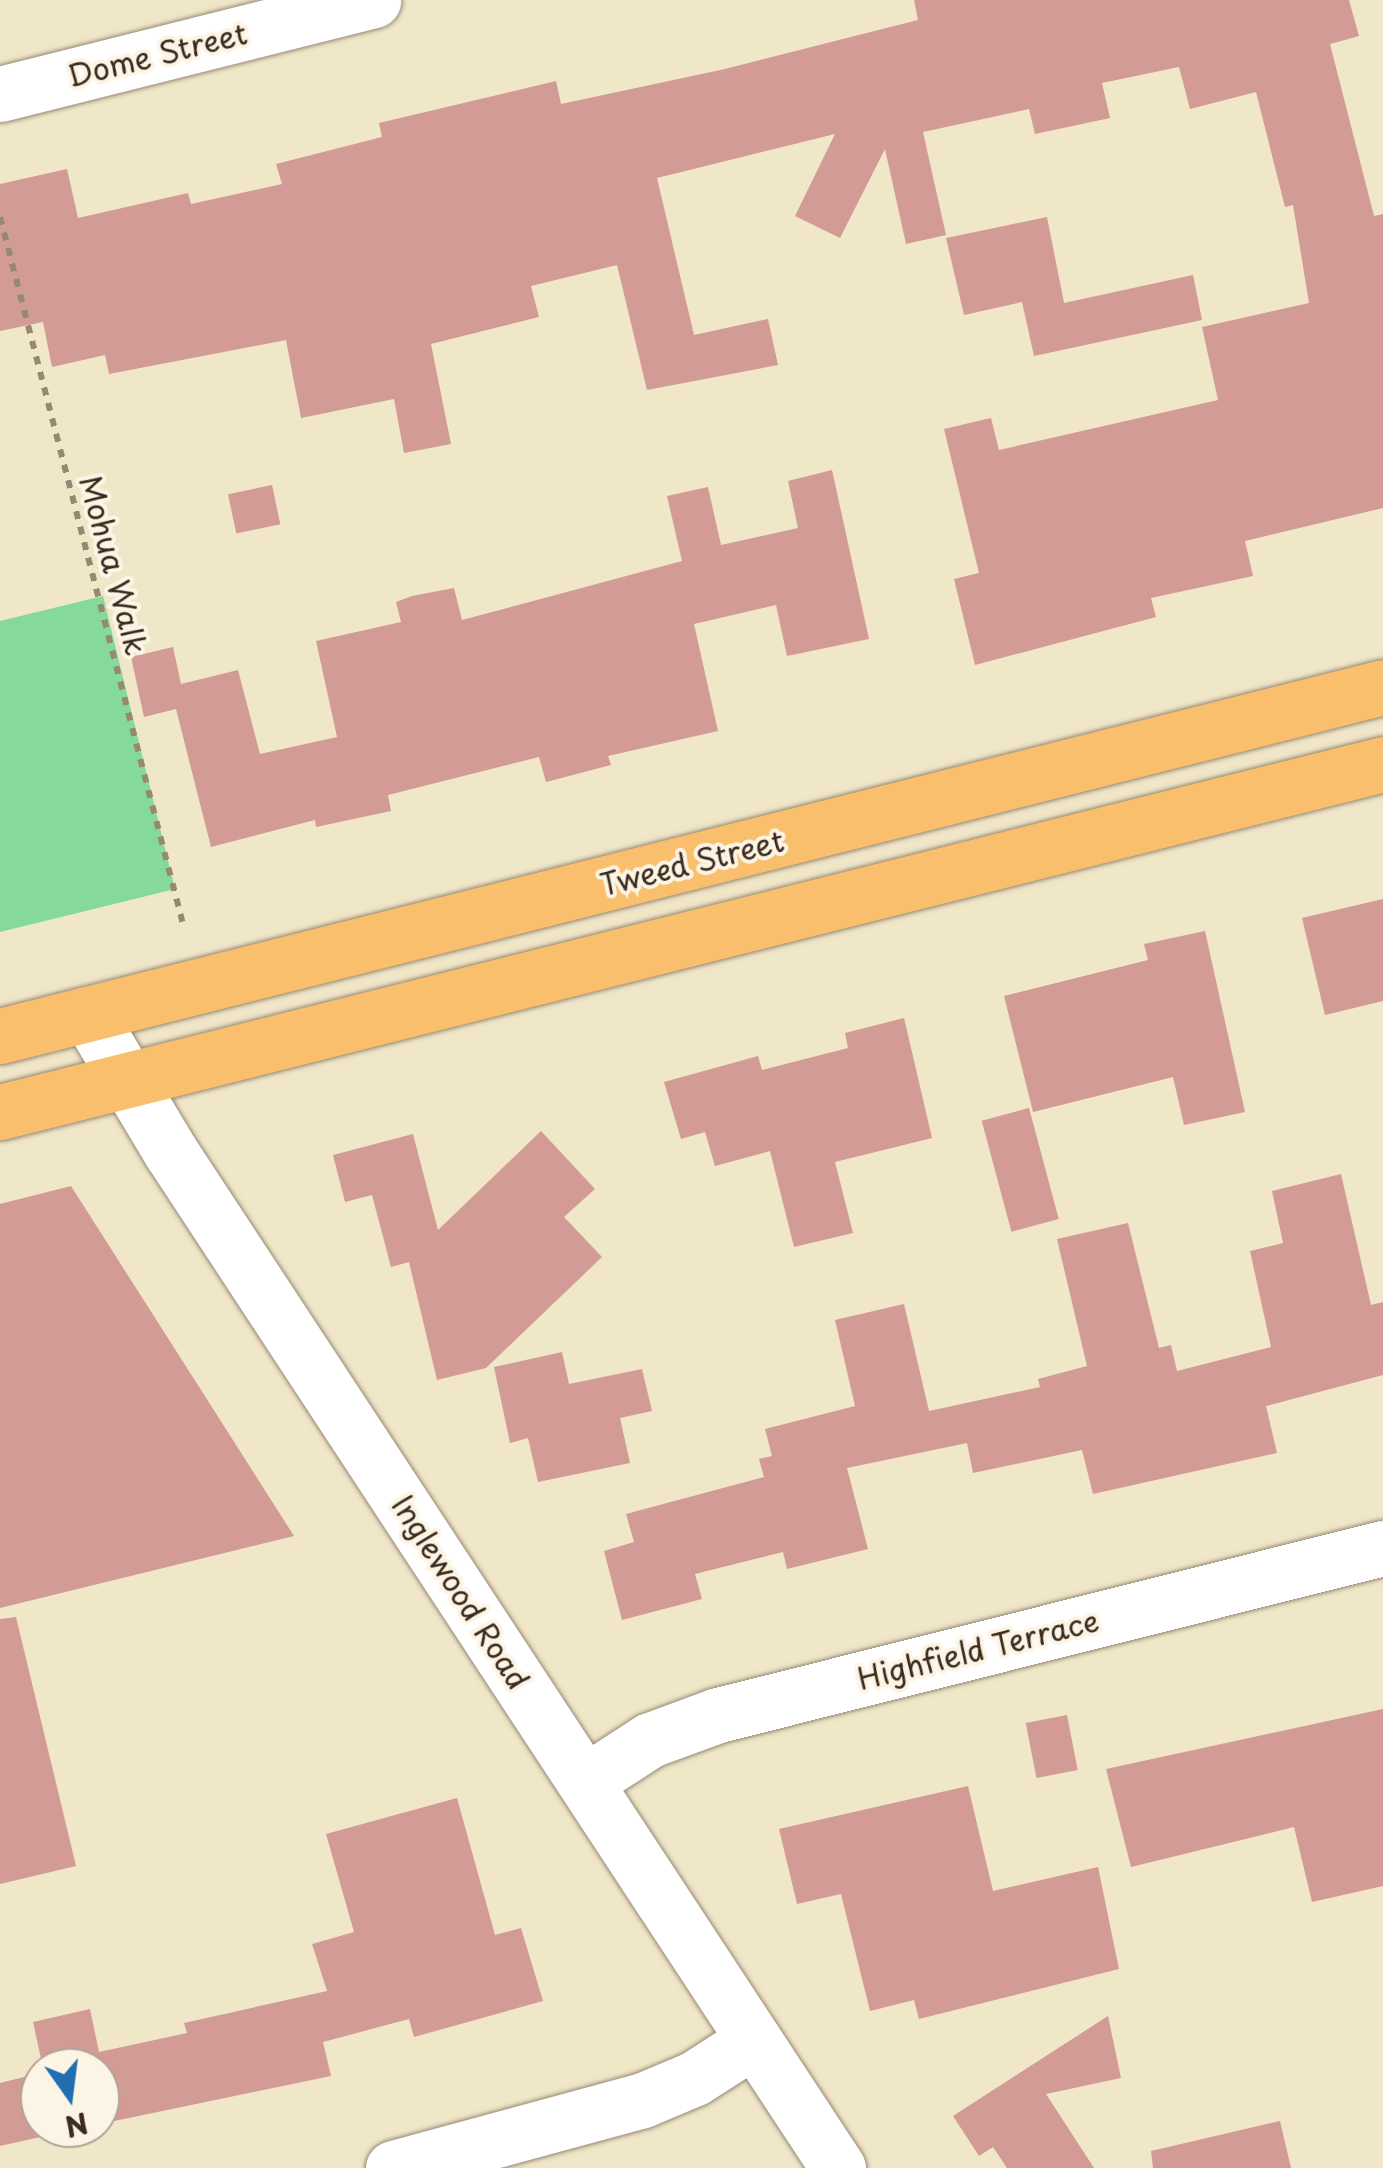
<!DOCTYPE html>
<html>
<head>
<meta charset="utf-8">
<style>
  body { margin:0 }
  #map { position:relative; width:1383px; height:2168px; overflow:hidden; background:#f0e6c8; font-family:"Playpen Sans",sans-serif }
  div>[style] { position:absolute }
  .green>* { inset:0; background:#85d99b }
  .building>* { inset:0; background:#d29b96; transform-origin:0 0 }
  .path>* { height:6px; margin-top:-3px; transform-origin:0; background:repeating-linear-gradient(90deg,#968873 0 8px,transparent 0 16px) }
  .roads { filter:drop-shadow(0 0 2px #968873) drop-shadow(0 0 2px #968873) }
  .minor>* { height:55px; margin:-27.5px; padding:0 27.5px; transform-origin:27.5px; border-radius:27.5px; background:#fff }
  .major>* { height:55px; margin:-27.5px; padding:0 27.5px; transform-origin:27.5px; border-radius:27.5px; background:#f9bf6c }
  span { translate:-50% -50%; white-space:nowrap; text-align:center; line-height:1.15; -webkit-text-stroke:8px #fcf5e5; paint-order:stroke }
  .street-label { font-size:30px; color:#3b2a1e }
  .north { position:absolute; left:20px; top:2048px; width:100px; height:100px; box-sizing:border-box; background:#fcf5e5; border:2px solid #afa495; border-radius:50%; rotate:166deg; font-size:28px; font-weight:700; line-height:40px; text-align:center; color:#3b2a1e }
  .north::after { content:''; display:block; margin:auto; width:35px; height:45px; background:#1f6fb2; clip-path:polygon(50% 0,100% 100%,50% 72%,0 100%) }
</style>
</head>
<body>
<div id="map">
  <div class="green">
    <div style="clip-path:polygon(103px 596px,175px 889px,0 932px,0 621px)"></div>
  </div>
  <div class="building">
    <div style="clip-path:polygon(914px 0,1349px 0,1359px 36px,1330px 44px,1374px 216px,1383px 214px,1383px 508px,1245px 541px,1253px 576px,1151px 598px,1156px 617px,975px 665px,954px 579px,979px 573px,944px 429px,991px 418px,999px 450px,1218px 400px,1202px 327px,1309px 303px,1293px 205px,1285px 207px,1256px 92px,1190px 109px,1179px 67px,1102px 83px,1110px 118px,1035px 134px,1029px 109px,923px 132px,946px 235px,906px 244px,885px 149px,840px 238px,795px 216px,835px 134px,657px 178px,694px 335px,768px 319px,778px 365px,647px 390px,617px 265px,531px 286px,539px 317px,431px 344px,451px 444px,404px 453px,394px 399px,301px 418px,286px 340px,109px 374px,105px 355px,52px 367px,43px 322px,0 331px,0 184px,67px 169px,78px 218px,188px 193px,191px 204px,282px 184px,276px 164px,382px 137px,379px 123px,556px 81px,561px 104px,725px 69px,918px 20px)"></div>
    <div style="clip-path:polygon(1047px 217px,1064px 303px,1193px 275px,1202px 320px,1034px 356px,1022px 302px,964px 315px,946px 238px)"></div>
    <div style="clip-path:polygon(832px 470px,869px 639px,787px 656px,776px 605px,694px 624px,718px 731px,608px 756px,611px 765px,546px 782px,539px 757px,388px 795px,391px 811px,316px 827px,315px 820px,211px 847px,176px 709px,144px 717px,131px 657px,173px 647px,181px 684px,238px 670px,260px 754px,337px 737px,316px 641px,401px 622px,396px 602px,412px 596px,454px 588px,462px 620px,682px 561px,667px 496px,708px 487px,721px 545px,798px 528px,788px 481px)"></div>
    <div style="left:272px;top:485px;width:40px;height:45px;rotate:78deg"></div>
    <div style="clip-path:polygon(1383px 899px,1383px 1001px,1325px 1015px,1302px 918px)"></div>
    <div style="clip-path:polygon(1205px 931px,1245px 1112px,1184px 1125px,1173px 1077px,1033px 1112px,1004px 996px,1148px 960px,1144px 944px)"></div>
    <div style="clip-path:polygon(904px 1018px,932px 1138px,835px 1162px,853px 1233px,794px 1247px,770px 1151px,715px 1166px,705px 1132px,681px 1139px,664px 1082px,758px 1056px,762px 1070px,848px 1048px,845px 1033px)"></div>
    <div style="left:1029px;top:1108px;width:115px;height:49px;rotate:75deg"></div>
    <div style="clip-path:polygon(541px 1131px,595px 1189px,564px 1217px,602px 1257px,486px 1368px,437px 1380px,409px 1262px,391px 1267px,372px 1195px,345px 1202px,333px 1155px,413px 1134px,438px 1230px)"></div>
    <div style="clip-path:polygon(1341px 1174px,1371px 1305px,1383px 1302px,1383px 1375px,1266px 1406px,1277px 1453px,1093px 1494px,1082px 1450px,973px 1473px,967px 1443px,847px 1468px,868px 1549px,787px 1569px,783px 1552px,695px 1574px,702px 1599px,622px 1620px,604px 1551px,634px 1542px,626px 1514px,764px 1477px,759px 1459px,772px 1456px,765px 1429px,855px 1406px,835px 1320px,904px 1304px,929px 1411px,1040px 1387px,1038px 1379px,1087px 1366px,1057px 1239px,1128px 1223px,1159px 1348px,1171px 1345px,1177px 1371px,1271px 1347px,1250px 1251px,1283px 1243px,1272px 1191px)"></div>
    <div style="clip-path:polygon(71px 1186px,294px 1536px,0 1608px,0 1204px)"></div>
    <div style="clip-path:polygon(562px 1352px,569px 1384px,642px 1369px,652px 1411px,620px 1418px,630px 1463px,538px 1482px,528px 1438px,510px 1443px,494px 1367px)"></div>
    <div style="clip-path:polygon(16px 1617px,76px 1866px,0 1884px,0 1619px)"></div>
    <div style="clip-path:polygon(1383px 1709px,1383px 1886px,1312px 1902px,1294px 1827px,1131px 1867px,1106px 1769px)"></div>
    <div style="left:1067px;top:1715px;width:56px;height:42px;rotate:79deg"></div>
    <div style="clip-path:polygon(968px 1786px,993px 1891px,1098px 1867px,1119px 1969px,919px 2019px,914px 2000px,870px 2011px,841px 1894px,797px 1904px,779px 1829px)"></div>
    <div style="clip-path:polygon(457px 1798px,495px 1935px,521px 1928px,543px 2001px,414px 2037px,409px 2019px,323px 2042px,331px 2076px,100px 2124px,100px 2068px,43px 2068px,33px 2022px,90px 2009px,99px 2052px,187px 2033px,184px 2023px,327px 1991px,312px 1944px,354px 1932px,326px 1834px)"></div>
    <div style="clip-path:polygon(1108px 2016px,1121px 2078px,1046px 2094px,1094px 2168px,1007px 2168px,993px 2147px,979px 2156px,953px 2116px)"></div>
    <div style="clip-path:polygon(40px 2073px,40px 2128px,81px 2128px,0 2146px,0 2083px)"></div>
    <div style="clip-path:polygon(1280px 2121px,1291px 2168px,1153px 2168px,1151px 2151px)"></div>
  </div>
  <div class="path">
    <div style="left:0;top:217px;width:730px;rotate:75.49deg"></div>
  </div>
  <div class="roads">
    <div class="minor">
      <div style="left:0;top:94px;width:385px;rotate:-14.1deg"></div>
      <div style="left:88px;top:1014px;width:160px;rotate:59.1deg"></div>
      <div style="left:170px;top:1151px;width:1217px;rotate:56.7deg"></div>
      <div style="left:585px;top:1782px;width:77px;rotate:-32.9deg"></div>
      <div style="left:650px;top:1740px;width:72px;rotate:-20.2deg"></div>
      <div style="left:718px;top:1715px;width:686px;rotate:-14.1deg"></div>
      <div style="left:393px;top:2168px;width:259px;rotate:-15.2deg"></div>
      <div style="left:643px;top:2100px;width:56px;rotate:-22.9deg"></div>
      <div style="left:695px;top:2078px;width:70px;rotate:-32.8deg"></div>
    </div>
    <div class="major">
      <div style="left:0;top:1036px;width:1426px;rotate:-14.16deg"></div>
      <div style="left:0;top:1112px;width:1426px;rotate:-14.12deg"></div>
    </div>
  </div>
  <div class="street-label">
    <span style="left:157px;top:54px;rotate:-14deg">Dome Street</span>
    <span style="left:114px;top:565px;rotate:75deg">Mohua Walk</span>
    <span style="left:692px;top:862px;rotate:-14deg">Tweed Street</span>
    <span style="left:461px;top:1592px;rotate:57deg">Inglewood Road</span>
    <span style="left:978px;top:1649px;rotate:-14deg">Highfield Terrace</span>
  </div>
  <div class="north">N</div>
</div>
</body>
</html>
